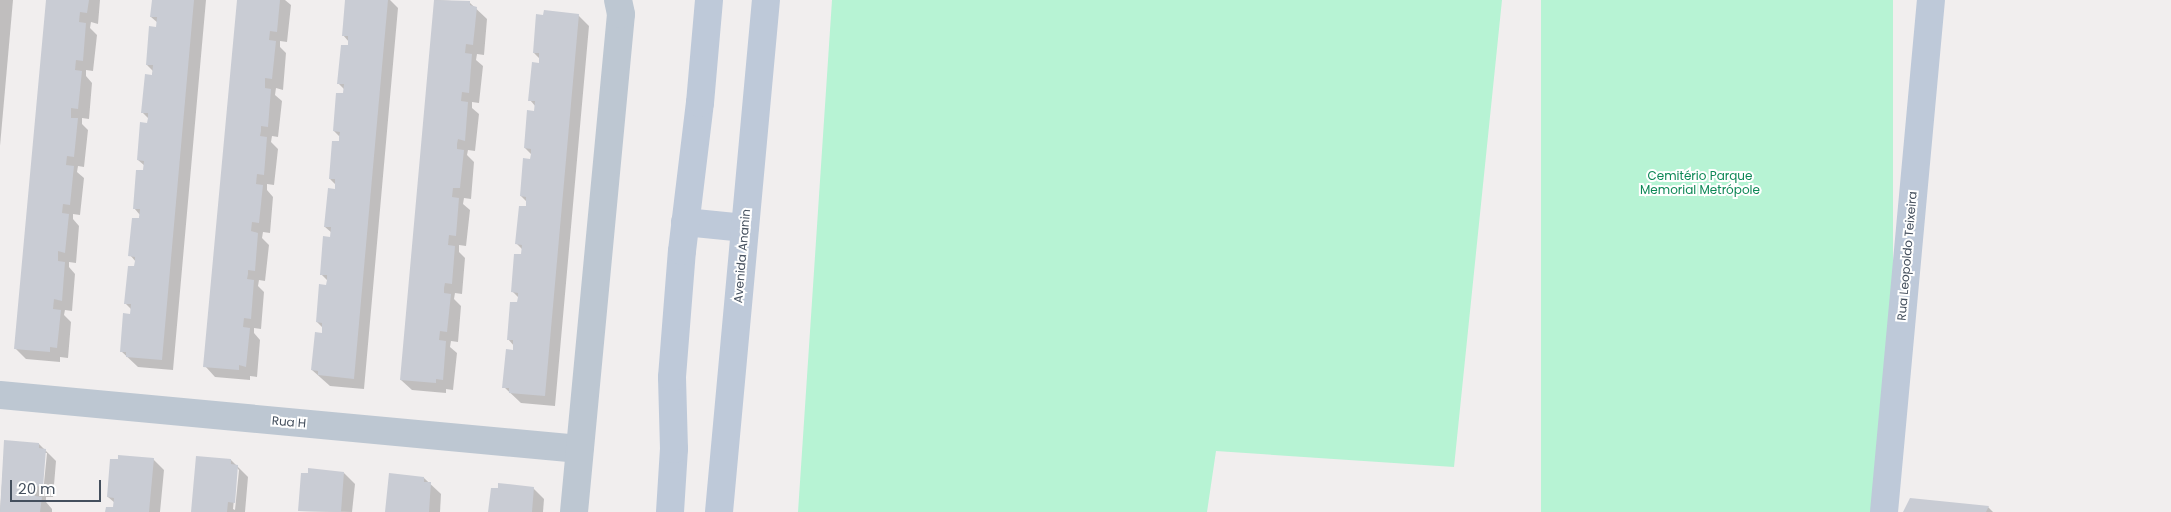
<!DOCTYPE html>
<html>
<head>
<meta charset="utf-8">
<style>
  body { margin:0 }
  #map { position:relative; width:2171px; height:512px; overflow:hidden; background:#f1eeee; font-family:Poppins,sans-serif }
  div>[style] { position:absolute }
  .green>* { inset:0; background:#b7f3d4; transform-origin:0 0 }
  .shadow>* { inset:0; background:#0003 }
  .building>* { inset:0; background:#c9ccd4 }
  .minor>* { height:28px; margin:-14px; padding:0 14px; transform-origin:14px; border-radius:14px; background:#bdc7d2 }
  .secondary>* { height:28px; margin:-14px; padding:0 14px; transform-origin:14px; border-radius:14px; background:#bec9d9 }
  span { translate:-50% -50%; white-space:nowrap; text-align:center; line-height:1.15; -webkit-text-stroke:4px #fff; paint-order:stroke }
  .park-label { font-size:12px; color:#0d8756 }
  .street-label { font-size:12px; color:#444f5d }
  .scale { position:absolute; left:10px; top:480px; width:91px; height:22px; box-sizing:border-box; border:2px solid #444f5d; border-top:0; padding-left:6px; font-size:15px; line-height:18px; white-space:nowrap; color:#444f5d; -webkit-text-stroke:4px #fff; paint-order:stroke }
</style>
</head>
<body>
<div id="map">
  <div class="green">
    <div style="clip-path:polygon(832px 0,1502px 0,1454px 467px,1216px 451px,1207px 512px,798px 512px)"></div>
    <div style="left:1541px;top:0;width:352px;height:514px"></div>
  </div>
  <div class="shadow">
    <div style="clip-path:polygon(0 0,13px 0,0 146px)"></div>
    <div style="clip-path:polygon(47px 0,100px 0,98px 24px,91px 22px,90px 28px,97px 35px,93px 71px,86px 70px,86px 76px,92px 83px,89px 119px,82px 118px,82px 124px,88px 130px,84px 167px,78px 166px,77px 172px,84px 178px,80px 215px,73px 214px,73px 219px,79px 226px,76px 263px,69px 262px,69px 267px,75px 274px,72px 311px,65px 310px,64px 315px,71px 322px,68px 358px,60px 357px,60px 362px,26px 359px,15px 348px)"></div>
    <div style="clip-path:polygon(153px 0,206px 0,173px 370px,138px 367px,121px 351px,132px 315px,132px 310px,125px 303px,136px 262px,130px 255px,140px 215px,134px 208px,144px 172px,145px 166px,138px 160px,149px 119px,142px 112px,153px 71px,147px 65px,157px 28px,158px 23px,151px 17px)"></div>
    <div style="clip-path:polygon(238px 0,285px 0,291px 5px,287px 42px,280px 41px,280px 47px,286px 53px,283px 90px,276px 88px,275px 95px,282px 101px,278px 137px,272px 136px,271px 142px,278px 149px,274px 185px,267px 184px,267px 190px,273px 197px,270px 233px,263px 232px,262px 238px,269px 245px,265px 281px,259px 280px,258px 286px,264px 292px,261px 329px,254px 328px,254px 333px,260px 340px,257px 377px,250px 376px,250px 380px,215px 377px,205px 366px)"></div>
    <div style="clip-path:polygon(346px 0,390px 0,398px 8px,364px 389px,330px 386px,312px 370px,323px 334px,323px 328px,317px 322px,328px 281px,321px 274px,332px 233px,325px 227px,336px 190px,336px 185px,330px 179px,341px 138px,334px 131px,345px 90px,338px 83px,349px 47px,349px 42px,343px 35px)"></div>
    <div style="clip-path:polygon(435px 0,469px 2px,487px 19px,484px 55px,477px 54px,476px 60px,483px 66px,479px 103px,472px 102px,472px 108px,479px 114px,475px 151px,468px 150px,467px 155px,474px 162px,471px 199px,464px 198px,463px 204px,470px 210px,466px 246px,459px 245px,459px 252px,465px 258px,462px 294px,455px 293px,454px 299px,461px 306px,458px 342px,451px 341px,450px 347px,457px 353px,453px 390px,446px 389px,446px 393px,412px 390px,401px 380px)"></div>
    <div style="clip-path:polygon(578px 15px,589px 26px,555px 406px,521px 403px,504px 387px,514px 351px,514px 346px,508px 339px,519px 298px,512px 291px,523px 250px,517px 244px,527px 208px,527px 202px,521px 196px,532px 155px,525px 148px,536px 107px,530px 100px,540px 64px,540px 59px,534px 53px)"></div>
    <div style="clip-path:polygon(evenodd,5px 441px,39px 444px,56px 461px,53px 497px,46px 497px,46px 502px,52px 509px,52px 512px,0 512px,5px 441px,45px 453px,47px 453px,43px 493px,41px 493px,45px 453px)"></div>
    <div style="clip-path:polygon(153px 459px,164px 470px,160px 512px,107px 512px,114px 508px,115px 503px,108px 497px)"></div>
    <div style="clip-path:polygon(evenodd,231px 460px,248px 477px,245px 512px,192px 512px,231px 460px,237px 468px,239px 470px,235px 510px,233px 509px,237px 468px)"></div>
    <div style="clip-path:polygon(344px 473px,355px 484px,352px 512px,299px 511px)"></div>
    <div style="clip-path:polygon(424px 478px,441px 494px,440px 512px,387px 512px)"></div>
    <div style="clip-path:polygon(533px 488px,544px 499px,543px 512px,490px 512px)"></div>
    <div style="clip-path:polygon(1988px 507px,1993px 512px,1904px 512px)"></div>
  </div>
  <div class="building">
    <div style="clip-path:polygon(46px 0,89px 0,87px 13px,80px 12px,79px 22px,86px 23px,83px 61px,76px 60px,75px 70px,82px 71px,78px 109px,71px 108px,71px 118px,78px 118px,74px 157px,67px 156px,66px 165px,74px 166px,70px 205px,63px 204px,62px 213px,69px 214px,65px 253px,58px 251px,58px 261px,65px 262px,62px 301px,54px 299px,53px 309px,61px 310px,57px 348px,50px 347px,50px 352px,14px 349px)"></div>
    <div style="clip-path:polygon(152px 0,194px 0,162px 360px,126px 357px,126px 352px,120px 352px,123px 313px,130px 314px,131px 304px,124px 304px,128px 266px,134px 266px,135px 261px,135px 257px,128px 256px,132px 218px,139px 218px,140px 209px,133px 209px,136px 170px,143px 170px,144px 161px,137px 160px,140px 122px,147px 123px,148px 118px,148px 113px,141px 113px,145px 74px,152px 75px,153px 65px,146px 65px,149px 26px,156px 27px,157px 17px,150px 17px)"></div>
    <div style="clip-path:polygon(237px 0,280px 0,277px 32px,270px 31px,269px 40px,276px 41px,272px 79px,265px 78px,265px 88px,271px 89px,268px 127px,261px 126px,261px 131px,260px 136px,267px 137px,264px 175px,257px 174px,256px 184px,263px 185px,259px 223px,252px 222px,251px 231px,258px 233px,255px 271px,248px 270px,248px 274px,247px 279px,254px 280px,251px 319px,244px 318px,243px 327px,250px 328px,246px 367px,239px 365px,239px 370px,203px 367px)"></div>
    <div style="clip-path:polygon(345px 0,388px 0,354px 379px,318px 375px,318px 371px,311px 370px,315px 332px,322px 333px,322px 323px,316px 322px,319px 284px,326px 285px,327px 280px,327px 275px,320px 275px,323px 236px,330px 237px,331px 227px,324px 227px,328px 188px,335px 189px,335px 179px,329px 179px,332px 141px,339px 141px,339px 137px,340px 132px,333px 131px,336px 93px,343px 93px,344px 84px,337px 84px,341px 45px,348px 45px,348px 36px,342px 36px)"></div>
    <div style="clip-path:polygon(434px 0,470px 1px,470px 5px,477px 7px,473px 45px,466px 44px,465px 53px,472px 54px,469px 93px,462px 92px,461px 101px,468px 102px,465px 141px,458px 139px,457px 144px,457px 149px,464px 150px,460px 188px,453px 188px,452px 197px,459px 198px,456px 236px,449px 235px,448px 245px,455px 246px,452px 284px,445px 283px,444px 288px,444px 293px,451px 294px,447px 332px,440px 331px,439px 340px,446px 341px,443px 380px,436px 379px,436px 383px,400px 380px)"></div>
    <div style="clip-path:polygon(544px 10px,579px 14px,545px 396px,509px 393px,509px 388px,502px 388px,506px 349px,513px 350px,513px 340px,507px 340px,510px 302px,517px 302px,518px 297px,518px 293px,511px 292px,514px 254px,521px 254px,522px 245px,515px 244px,519px 206px,526px 206px,526px 197px,520px 196px,523px 158px,530px 159px,531px 154px,531px 149px,524px 148px,527px 110px,534px 111px,535px 101px,528px 101px,532px 62px,539px 63px,539px 53px,533px 53px,536px 14px,543px 15px)"></div>
    <div style="clip-path:polygon(4px 440px,39px 443px,39px 448px,46px 449px,43px 487px,36px 486px,35px 496px,42px 497px,40px 512px,0 512px)"></div>
    <div style="clip-path:polygon(118px 455px,154px 458px,149px 512px,105px 512px,106px 507px,113px 507px,114px 498px,107px 497px,110px 459px,118px 459px)"></div>
    <div style="clip-path:polygon(196px 456px,231px 459px,231px 464px,238px 465px,235px 503px,228px 502px,227px 512px,191px 512px)"></div>
    <div style="clip-path:polygon(308px 468px,344px 472px,341px 512px,298px 511px,301px 473px,308px 473px)"></div>
    <div style="clip-path:polygon(389px 473px,424px 477px,424px 482px,431px 482px,429px 512px,385px 512px)"></div>
    <div style="clip-path:polygon(498px 483px,534px 487px,532px 512px,488px 512px,491px 488px,498px 488px)"></div>
    <div style="clip-path:polygon(1910px 498px,1989px 506px,1986px 512px,1903px 512px)"></div>
  </div>
  <div class="minor">
    <div style="left:0;top:395px;width:582px;rotate:5.33deg"></div>
    <div style="left:574px;top:512px;width:500px;rotate:-84.61deg"></div>
    <div style="left:621px;top:14px;width:14px;rotate:-102deg"></div>
  </div>
  <div class="secondary">
    <div style="left:685px;top:222px;width:60px;rotate:5.7deg"></div>
    <div style="left:670px;top:512px;width:63px;rotate:-86.4deg"></div>
    <div style="left:674px;top:449px;width:72px;rotate:-91.6deg"></div>
    <div style="left:672px;top:377px;width:126px;rotate:-85.5deg"></div>
    <div style="left:682px;top:251px;width:149px;rotate:-83.1deg"></div>
    <div style="left:700px;top:103px;width:103px;rotate:-85deg"></div>
    <div style="left:719px;top:512px;width:514px;rotate:-84.76deg"></div>
    <div style="left:1884px;top:512px;width:514px;rotate:-84.76deg"></div>
  </div>
  <div class="park-label">
    <span style="left:1700px;top:183px">Cemitério Parque<br>Memorial Metrópole</span>
  </div>
  <div class="street-label">
    <span style="left:742px;top:256px;rotate:-85deg">Avenida Ananin</span>
    <span style="left:1907px;top:256px;rotate:-85deg">Rua Leopoldo Teixeira</span>
    <span style="left:289px;top:422px;rotate:5deg">Rua H</span>
  </div>
  <div class="scale">20 m</div>
</div>
</body>
</html>
